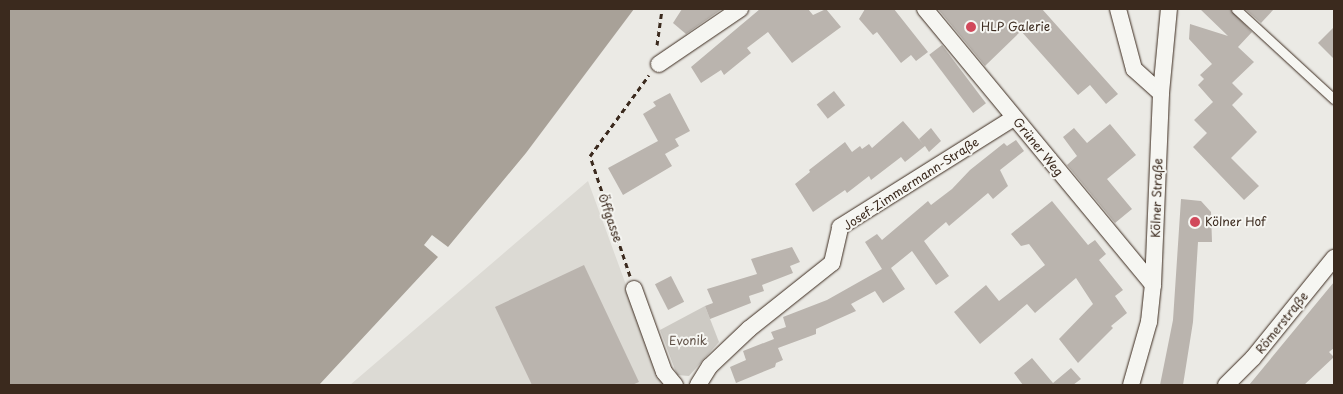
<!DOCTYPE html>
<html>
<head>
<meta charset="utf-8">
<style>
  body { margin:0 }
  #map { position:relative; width:1343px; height:394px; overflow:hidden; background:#ebeae5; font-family:"Playpen Sans",sans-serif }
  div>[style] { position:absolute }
  .built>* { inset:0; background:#dcdad4 }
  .green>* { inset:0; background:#cdcac4 }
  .water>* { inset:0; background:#a8a198 }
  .building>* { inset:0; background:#bab4ae; transform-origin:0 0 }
  .path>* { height:3px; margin-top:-1.5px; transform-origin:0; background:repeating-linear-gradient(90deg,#3b2a1e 0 5px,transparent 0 9px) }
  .roads { filter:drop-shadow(0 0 1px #3b2a1e) drop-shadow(0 0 1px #3b2a1e) }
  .lane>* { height:9px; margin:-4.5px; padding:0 4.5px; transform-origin:4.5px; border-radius:4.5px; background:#f6f6f2 }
  .street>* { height:16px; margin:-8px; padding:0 8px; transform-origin:8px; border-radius:8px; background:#f6f6f2 }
  .dots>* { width:14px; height:14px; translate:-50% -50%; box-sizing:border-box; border:2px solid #f6f6f2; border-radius:50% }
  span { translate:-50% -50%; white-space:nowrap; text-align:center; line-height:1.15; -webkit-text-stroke:4px #f6f6f2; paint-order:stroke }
  .poi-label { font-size:12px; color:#3b2a1e }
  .left { translate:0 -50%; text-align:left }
  .street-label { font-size:12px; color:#3b2a1e }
  .park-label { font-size:12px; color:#605248 }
  .frame { position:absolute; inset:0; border:10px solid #3b2a1e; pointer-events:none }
</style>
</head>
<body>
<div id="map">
  <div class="built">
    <div style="clip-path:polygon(588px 181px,656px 367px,669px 385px,350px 385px)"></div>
  </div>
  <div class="green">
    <div style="clip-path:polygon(705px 306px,719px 342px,689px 376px,677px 375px,660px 330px)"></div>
  </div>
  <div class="water">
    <div style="clip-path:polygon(9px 9px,634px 9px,526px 153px,448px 247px,432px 235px,424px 245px,438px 257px,319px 385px,9px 385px)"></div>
  </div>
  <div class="building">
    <div style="clip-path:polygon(682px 9px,722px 9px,686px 34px,673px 23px)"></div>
    <div style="clip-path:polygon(760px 9px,808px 9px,813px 15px,826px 9px,841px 27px,792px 63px,768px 32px,747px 48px,751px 53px,724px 75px,721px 70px,701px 83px,691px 67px)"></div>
    <div style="clip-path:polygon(865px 9px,894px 9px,928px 52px,916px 61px,911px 55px,901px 63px,877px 32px,873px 35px,859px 19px)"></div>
    <div style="clip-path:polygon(938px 9px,1042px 9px,1118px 94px,1106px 104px,1090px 85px,1078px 95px,1021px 31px,985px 66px)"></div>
    <div style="clip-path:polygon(1200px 9px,1230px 9px,1252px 32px,1238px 47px,1254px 62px,1232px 83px,1243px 94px,1232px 105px,1257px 132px,1231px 158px,1259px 186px,1244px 200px,1193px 147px,1207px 133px,1194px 120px,1213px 102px,1198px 85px,1204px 79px,1200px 75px,1212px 64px,1189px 39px,1190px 24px,1228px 36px)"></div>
    <div style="clip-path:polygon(1245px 9px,1274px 9px,1261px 23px)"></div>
    <div style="clip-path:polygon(1334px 27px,1334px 59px,1318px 43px)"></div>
    <div style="left:942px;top:45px;width:73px;height:16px;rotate:53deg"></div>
    <div style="left:834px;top:91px;width:18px;height:22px;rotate:52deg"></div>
    <div style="clip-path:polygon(670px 93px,690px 131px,675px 139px,679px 146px,665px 154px,672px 166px,623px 195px,608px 168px,658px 141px,643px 114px,656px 106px,653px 102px)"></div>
    <div style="clip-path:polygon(903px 121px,923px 144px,919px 139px,931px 128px,941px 141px,929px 152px,925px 146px,905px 162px,901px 157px,871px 180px,869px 176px,847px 193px,845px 190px,813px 212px,795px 184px,810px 172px,809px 170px,845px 142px,852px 152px,860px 146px,862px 149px,869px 144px,872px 148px)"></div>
    <div style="clip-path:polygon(1110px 124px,1136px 155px,1107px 179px,1132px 209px,1115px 223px,1067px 165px,1077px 156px,1063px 137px,1074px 128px,1087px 143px)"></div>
    <div style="clip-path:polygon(1016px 140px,1024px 151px,1000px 170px,1008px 186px,993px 199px,988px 193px,949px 226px,946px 222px,924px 241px,949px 276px,936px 285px,912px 251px,891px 268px,905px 289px,883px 303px,875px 291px,851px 304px,856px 311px,816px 329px,816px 334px,778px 348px,783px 360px,776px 363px,775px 367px,736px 383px,730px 367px,746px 360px,743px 351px,774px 339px,771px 332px,786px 327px,783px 317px,827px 300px,882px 269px,865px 242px,877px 234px,882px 240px,928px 201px,931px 205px,952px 189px,970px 170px,1004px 143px,1007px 146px)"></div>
    <div style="clip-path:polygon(1181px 199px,1201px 201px,1211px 212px,1212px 242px,1198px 242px,1193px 322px,1183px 385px,1160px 385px,1173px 320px)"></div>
    <div style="clip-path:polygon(1052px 201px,1088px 245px,1095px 240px,1106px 254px,1099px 260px,1123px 290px,1115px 296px,1127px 313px,1111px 326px,1113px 328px,1078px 363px,1059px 339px,1093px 304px,1076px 278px,1035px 313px,1027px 304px,980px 344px,954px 312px,986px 285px,999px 301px,1045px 265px,1029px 244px,1021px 246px,1011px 234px)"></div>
    <div style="clip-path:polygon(792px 247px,800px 262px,790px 266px,793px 273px,762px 285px,764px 291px,749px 296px,751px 303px,710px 319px,705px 306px,713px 303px,707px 289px,757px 274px,751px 259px)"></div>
    <div style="clip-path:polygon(584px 265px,639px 382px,632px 385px,532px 385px,495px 307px)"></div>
    <div style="left:671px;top:276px;width:29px;height:18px;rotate:63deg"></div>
    <div style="clip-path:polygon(1334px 282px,1334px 348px,1329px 352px,1334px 357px,1304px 385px,1249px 385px)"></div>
    <div style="clip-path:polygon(1032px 358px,1053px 383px,1071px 368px,1081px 379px,1073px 385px,1023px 385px,1014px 373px)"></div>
  </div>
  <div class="path">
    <div style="left:657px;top:45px;width:36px;rotate:-82deg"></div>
    <div style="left:630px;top:276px;width:126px;rotate:-108.4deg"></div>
    <div style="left:590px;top:156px;width:100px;rotate:-53.9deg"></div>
  </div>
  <div class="roads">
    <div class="lane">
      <div style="left:1236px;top:9px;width:133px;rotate:42.6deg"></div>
    </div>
    <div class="street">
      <div style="left:925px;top:9px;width:358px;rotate:50.4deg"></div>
      <div style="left:1118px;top:9px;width:62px;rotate:75.1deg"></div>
      <div style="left:1134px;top:69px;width:36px;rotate:42deg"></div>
      <div style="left:659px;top:64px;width:98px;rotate:-34.2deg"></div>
      <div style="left:634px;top:289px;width:88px;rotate:70.1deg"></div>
      <div style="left:664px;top:372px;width:17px;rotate:50deg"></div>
      <div style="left:698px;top:385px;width:22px;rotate:-58deg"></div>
      <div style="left:710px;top:366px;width:54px;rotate:-43.5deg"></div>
      <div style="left:749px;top:329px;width:106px;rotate:-38.5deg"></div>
      <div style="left:832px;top:263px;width:37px;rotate:-77deg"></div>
      <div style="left:840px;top:227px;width:205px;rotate:-32.1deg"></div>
      <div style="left:1131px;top:385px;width:66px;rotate:-74.1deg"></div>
      <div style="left:1149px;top:322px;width:37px;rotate:-84deg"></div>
      <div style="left:1153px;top:285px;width:192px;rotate:-87.6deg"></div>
      <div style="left:1161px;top:93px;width:84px;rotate:-84.6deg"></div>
      <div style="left:1226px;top:385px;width:38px;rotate:-45deg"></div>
      <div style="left:1253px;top:358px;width:129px;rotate:-51deg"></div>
    </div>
  </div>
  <div class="dots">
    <div style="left:971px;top:27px;background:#d1495b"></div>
    <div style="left:1195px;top:222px;background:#d1495b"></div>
  </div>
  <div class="poi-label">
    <span class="left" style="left:981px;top:27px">HLP Galerie</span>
    <span class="left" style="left:1205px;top:222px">Kölner Hof</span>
  </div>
  <div class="street-label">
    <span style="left:1038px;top:147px;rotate:51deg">Grüner Weg</span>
    <span style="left:911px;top:184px;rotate:-33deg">Josef-Zimmermann-Straße</span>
    <span style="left:1157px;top:198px;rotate:-88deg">Kölner Straße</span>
    <span style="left:610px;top:218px;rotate:71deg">Öffgasse</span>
    <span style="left:1282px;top:323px;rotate:-51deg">Römerstraße</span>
  </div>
  <div class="park-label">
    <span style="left:688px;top:341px">Evonik</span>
  </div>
  <div class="frame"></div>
</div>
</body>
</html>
